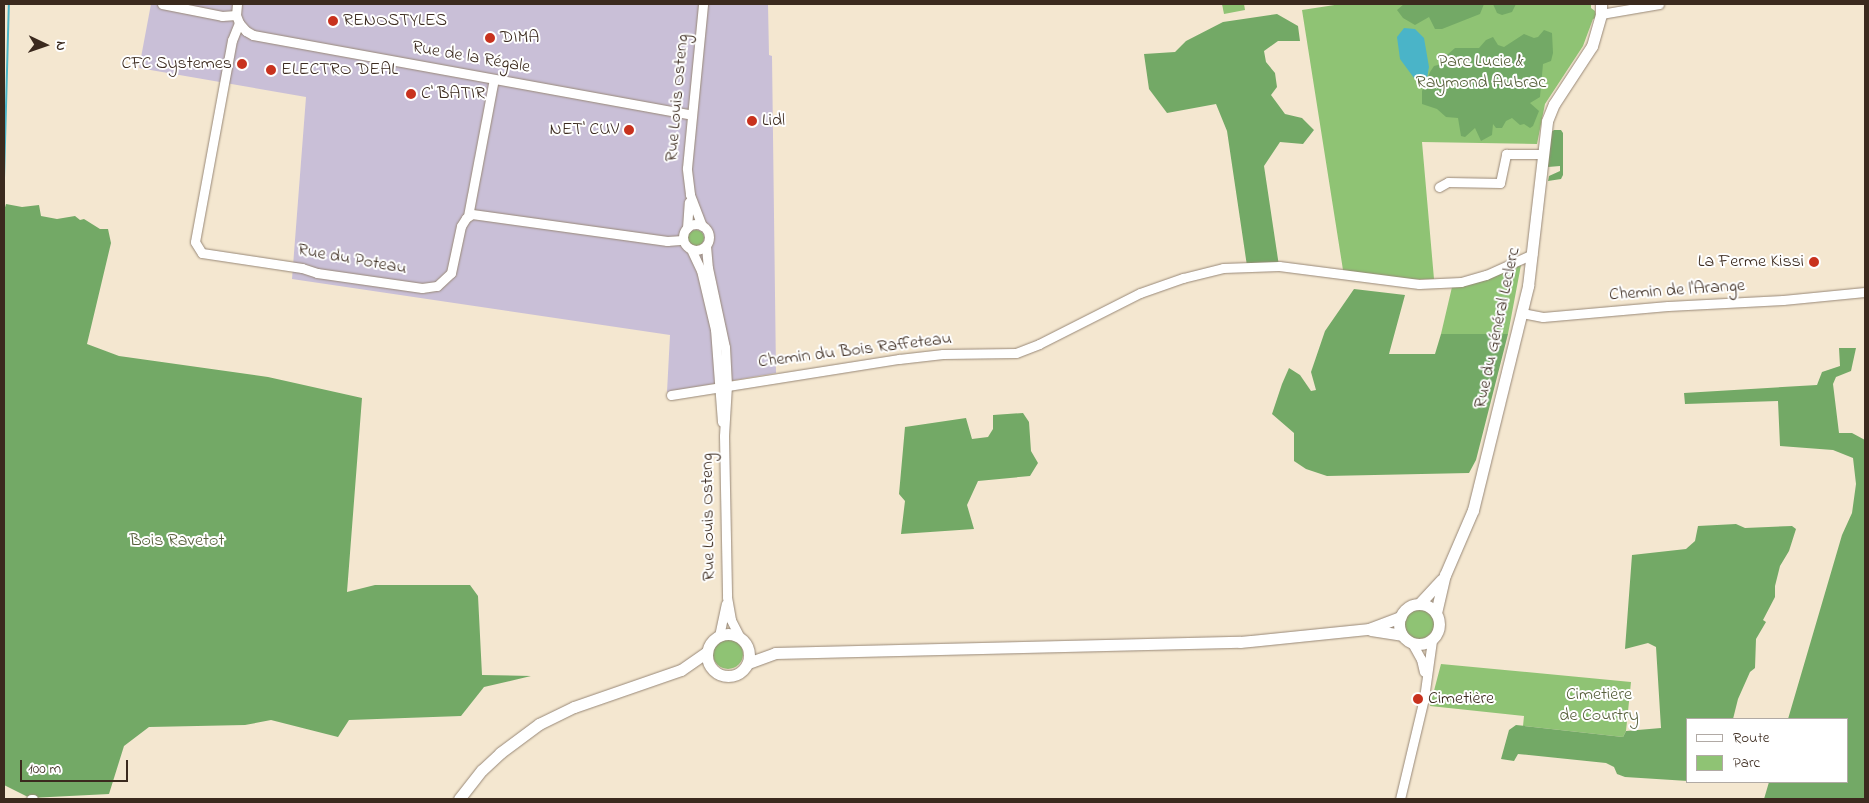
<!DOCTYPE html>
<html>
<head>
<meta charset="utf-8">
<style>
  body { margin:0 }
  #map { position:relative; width:1869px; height:803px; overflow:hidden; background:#f4e7d0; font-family:"Indie Flower",sans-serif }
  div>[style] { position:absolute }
  .industrial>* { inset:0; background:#c9bfd7 }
  .green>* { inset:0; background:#8fc374 }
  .round { border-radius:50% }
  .forest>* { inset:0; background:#73a966 }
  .water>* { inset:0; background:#4ab4c8 }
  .stream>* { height:2px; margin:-1px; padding:0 1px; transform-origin:1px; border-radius:1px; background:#4ab4c8 }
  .roads { filter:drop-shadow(0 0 1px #988877) drop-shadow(0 0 1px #988877) }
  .minor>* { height:9px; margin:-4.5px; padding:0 4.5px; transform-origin:4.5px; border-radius:4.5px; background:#fff }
  .minor>.ring { margin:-4.5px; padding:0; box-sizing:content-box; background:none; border:9px solid #fff; border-radius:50% }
  .major>* { height:11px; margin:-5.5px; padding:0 5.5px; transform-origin:5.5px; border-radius:5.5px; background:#fff }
  .major>.ring { margin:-5.5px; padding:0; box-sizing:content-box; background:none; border:11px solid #fff; border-radius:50% }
  .dots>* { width:14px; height:14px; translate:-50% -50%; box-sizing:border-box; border:2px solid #fff; border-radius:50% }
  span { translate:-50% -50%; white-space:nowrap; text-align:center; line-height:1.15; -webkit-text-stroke:4px #fff; paint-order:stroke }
  .poi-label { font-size:18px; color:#3b2a1e }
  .left { translate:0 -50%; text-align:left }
  .right { translate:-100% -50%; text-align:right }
  .street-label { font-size:18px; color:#3b2a1e }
  .park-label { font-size:18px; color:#58603c }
  .frame { position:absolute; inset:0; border:5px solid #3b2a1e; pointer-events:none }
  .legend { position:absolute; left:1686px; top:718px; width:162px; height:65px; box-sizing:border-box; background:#fff; border:1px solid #b1aaa5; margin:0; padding:6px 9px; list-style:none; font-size:15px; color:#3b2a1e }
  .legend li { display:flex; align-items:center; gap:10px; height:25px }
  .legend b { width:25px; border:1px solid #b1aaa5 }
  .north { position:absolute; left:20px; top:20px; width:50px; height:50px; -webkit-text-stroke:4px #fff; paint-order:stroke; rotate:93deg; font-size:14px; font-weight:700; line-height:20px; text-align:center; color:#3b2a1e }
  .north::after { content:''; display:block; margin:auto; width:18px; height:22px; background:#3b2a1e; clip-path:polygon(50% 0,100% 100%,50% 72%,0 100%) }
  .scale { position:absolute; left:20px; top:760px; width:108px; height:22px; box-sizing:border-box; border:2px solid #3b2a1e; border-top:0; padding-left:6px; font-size:15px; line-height:18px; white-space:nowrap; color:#3b2a1e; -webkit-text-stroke:4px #fff; paint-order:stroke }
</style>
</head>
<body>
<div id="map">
  <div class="industrial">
    <div style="clip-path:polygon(151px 4px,768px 4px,769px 55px,772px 56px,776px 373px,667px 392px,670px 335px,292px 279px,306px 97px,139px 68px)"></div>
  </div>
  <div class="green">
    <div style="clip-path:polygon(1222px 4px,1244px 4px,1245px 10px,1224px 14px)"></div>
    <div style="clip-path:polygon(1341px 4px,1591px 4px,1591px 8px,1595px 11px,1596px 18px,1593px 19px,1583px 46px,1545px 104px,1537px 144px,1422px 142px,1434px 279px,1400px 280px,1343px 270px,1302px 10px)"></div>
    <div class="round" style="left:688px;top:230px;width:16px;height:16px"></div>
    <div style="clip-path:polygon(1521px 265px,1508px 334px,1441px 334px,1452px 287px,1481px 281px)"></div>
    <div class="round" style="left:1404px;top:609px;width:30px;height:30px"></div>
    <div class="round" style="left:713px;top:639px;width:30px;height:30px"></div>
    <div style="clip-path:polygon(1441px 664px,1631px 682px,1626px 731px,1623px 737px,1523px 726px,1524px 716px,1430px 706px)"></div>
  </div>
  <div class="forest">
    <div style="clip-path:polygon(1404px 4px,1484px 4px,1480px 14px,1442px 29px,1435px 29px,1429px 17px,1415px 25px,1403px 18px,1397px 10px)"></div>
    <div style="clip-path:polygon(1493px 4px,1516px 4px,1512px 12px,1502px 15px,1497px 13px)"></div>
    <div style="clip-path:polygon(1277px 14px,1298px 26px,1300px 41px,1278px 41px,1264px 51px,1266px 62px,1275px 73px,1277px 87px,1271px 95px,1285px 114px,1302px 118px,1314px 130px,1303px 144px,1280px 142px,1264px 166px,1279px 266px,1247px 266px,1227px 131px,1216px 104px,1167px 113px,1149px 89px,1144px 54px,1175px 52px,1186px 41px,1223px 22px)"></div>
    <div style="clip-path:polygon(1544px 30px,1552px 33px,1553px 53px,1551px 61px,1543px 64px,1540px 97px,1530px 103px,1539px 111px,1533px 126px,1530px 128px,1524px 124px,1520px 125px,1512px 118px,1506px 121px,1502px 128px,1496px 128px,1493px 124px,1492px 135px,1481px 141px,1475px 128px,1465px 137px,1461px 136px,1458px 118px,1446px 117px,1437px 109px,1422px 104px,1422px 91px,1430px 72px,1434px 66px,1442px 64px,1447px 55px,1455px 48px,1479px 48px,1486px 40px,1493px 37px,1498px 45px,1504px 47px,1524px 34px,1534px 38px,1538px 37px)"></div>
    <div style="clip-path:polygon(1554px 130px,1561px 130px,1563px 133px,1563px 175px,1561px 179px,1548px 181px,1549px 176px,1560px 171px,1560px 166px,1548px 167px,1548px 163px,1547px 148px,1551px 132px)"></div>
    <div style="clip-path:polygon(6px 204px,22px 207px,39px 205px,41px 216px,57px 219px,75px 216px,80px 220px,84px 219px,100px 229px,108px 229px,111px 243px,87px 344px,119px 356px,268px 377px,362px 398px,347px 592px,375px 585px,470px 585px,478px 596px,482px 675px,531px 676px,484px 687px,461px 716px,349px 720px,338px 737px,271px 720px,245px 725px,149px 727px,124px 746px,109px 794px,30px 798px,4px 785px,4px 211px)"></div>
    <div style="clip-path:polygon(1354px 289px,1405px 295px,1389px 354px,1435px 354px,1441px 334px,1508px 334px,1476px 460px,1469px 473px,1327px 476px,1306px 469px,1294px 461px,1294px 433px,1272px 414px,1282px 384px,1289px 368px,1300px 375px,1311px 391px,1316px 390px,1311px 372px,1325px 331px)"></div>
    <div style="clip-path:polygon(1839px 348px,1856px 348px,1851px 371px,1836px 377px,1833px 384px,1839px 433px,1852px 433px,1865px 440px,1865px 799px,1764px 799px,1769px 782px,1848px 782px,1848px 719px,1788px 719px,1842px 535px,1852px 513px,1856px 484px,1853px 458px,1833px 450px,1780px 446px,1778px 401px,1685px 404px,1684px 393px,1817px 385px,1822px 372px,1840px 366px)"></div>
    <div style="clip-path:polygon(1023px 413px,1029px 422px,1031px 451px,1038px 463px,1030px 476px,978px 481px,967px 505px,974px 529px,901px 534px,905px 501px,899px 494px,905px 427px,966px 418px,972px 439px,988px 437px,993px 429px,993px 415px)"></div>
    <div style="clip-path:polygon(1736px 524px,1745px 528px,1792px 526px,1796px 529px,1789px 551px,1780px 566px,1775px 586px,1775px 597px,1763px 620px,1766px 622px,1756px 639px,1755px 668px,1750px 672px,1738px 699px,1733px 719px,1688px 719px,1688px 781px,1625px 777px,1617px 774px,1614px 767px,1606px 763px,1518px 754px,1514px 761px,1501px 759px,1509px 730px,1516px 725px,1623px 737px,1626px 731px,1661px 728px,1656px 647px,1648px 643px,1625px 649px,1632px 555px,1686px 549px,1695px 541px,1698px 526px)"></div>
  </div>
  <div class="water">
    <div style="clip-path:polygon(1404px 28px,1415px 29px,1424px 38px,1429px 67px,1427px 78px,1424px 80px,1414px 78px,1400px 59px,1397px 37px)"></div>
  </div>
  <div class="stream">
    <div style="left:4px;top:178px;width:174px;rotate:-88.4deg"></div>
  </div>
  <div class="roads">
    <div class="minor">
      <div style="left:162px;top:4px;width:61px;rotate:11.3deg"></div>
      <div style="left:222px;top:16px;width:14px;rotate:-4deg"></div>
      <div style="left:237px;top:4px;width:11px;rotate:95deg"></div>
      <div style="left:236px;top:15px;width:9px;rotate:69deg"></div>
      <div style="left:239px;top:23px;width:11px;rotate:49deg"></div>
      <div style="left:246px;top:31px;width:8px;rotate:30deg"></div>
      <div style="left:253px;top:35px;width:446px;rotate:10.3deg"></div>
      <div style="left:1601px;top:14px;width:59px;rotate:-9.8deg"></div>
      <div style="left:239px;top:23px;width:18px;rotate:112deg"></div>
      <div style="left:232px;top:40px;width:205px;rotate:100.4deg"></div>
      <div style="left:195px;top:242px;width:13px;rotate:58deg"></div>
      <div style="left:202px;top:253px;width:101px;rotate:8.5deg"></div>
      <div style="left:302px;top:268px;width:16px;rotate:18deg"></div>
      <div style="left:317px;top:273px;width:106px;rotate:8.1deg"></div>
      <div style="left:422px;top:288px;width:15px;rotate:-8deg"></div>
      <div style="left:437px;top:286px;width:19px;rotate:-43deg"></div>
      <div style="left:451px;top:273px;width:48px;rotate:-78deg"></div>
      <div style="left:461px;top:226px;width:9px;rotate:-58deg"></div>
      <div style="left:466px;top:218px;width:7px;rotate:-34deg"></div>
      <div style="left:472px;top:214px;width:197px;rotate:7.9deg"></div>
      <div style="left:667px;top:241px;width:16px;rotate:-4deg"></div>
      <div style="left:1439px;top:187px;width:10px;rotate:-29deg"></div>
      <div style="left:1448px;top:182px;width:52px;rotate:1.1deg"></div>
      <div style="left:1500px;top:183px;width:30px;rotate:-78deg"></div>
      <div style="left:1506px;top:154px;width:36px"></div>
      <div style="left:468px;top:216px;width:139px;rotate:-79.3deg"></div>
      <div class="ring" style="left:683px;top:224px;width:17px;height:17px"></div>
      <div style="left:702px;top:226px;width:34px;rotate:-111deg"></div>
      <div style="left:690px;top:194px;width:26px;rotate:-97deg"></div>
      <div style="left:687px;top:168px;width:165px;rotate:-84.4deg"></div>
      <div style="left:687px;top:228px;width:26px;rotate:-86deg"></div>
      <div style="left:706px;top:246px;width:22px;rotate:85deg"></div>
      <div style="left:708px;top:268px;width:81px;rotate:77.9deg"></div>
      <div style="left:725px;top:347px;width:38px;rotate:87deg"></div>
      <div style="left:727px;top:385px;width:51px;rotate:93.4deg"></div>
      <div style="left:724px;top:436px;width:161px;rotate:88.9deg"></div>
      <div style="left:727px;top:597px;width:23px;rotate:80deg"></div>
      <div style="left:731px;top:620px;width:18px;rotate:63deg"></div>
      <div style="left:691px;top:249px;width:23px;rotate:65deg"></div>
      <div style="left:701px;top:270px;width:61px;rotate:76.7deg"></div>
      <div style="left:715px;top:329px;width:93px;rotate:85.7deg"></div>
      <div style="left:1522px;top:313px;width:21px;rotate:11deg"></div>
      <div style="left:1543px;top:317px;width:125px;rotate:-5deg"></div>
      <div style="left:1668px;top:306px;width:115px;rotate:-3deg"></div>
      <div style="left:1783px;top:300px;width:82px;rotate:-5.6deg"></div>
      <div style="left:671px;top:395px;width:231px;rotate:-9deg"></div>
      <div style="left:899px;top:359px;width:44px;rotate:-6.5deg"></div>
      <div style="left:943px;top:354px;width:73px;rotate:-0.8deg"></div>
      <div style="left:1016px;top:353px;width:25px;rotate:-21deg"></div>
      <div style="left:1039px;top:344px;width:113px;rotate:-26.8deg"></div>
      <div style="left:1140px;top:293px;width:46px;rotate:-19.2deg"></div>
      <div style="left:1183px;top:278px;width:41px;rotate:-14deg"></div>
      <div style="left:1223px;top:268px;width:56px;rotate:-2deg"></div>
      <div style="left:1279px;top:266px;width:141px;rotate:7.3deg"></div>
      <div style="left:1419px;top:284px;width:42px;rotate:-2.7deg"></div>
      <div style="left:1461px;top:282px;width:26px;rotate:-16deg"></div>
      <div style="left:1486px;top:275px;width:51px;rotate:-24.1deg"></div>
      <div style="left:719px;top:636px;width:33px;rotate:-78deg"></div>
      <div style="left:1412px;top:643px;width:18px;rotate:61deg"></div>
      <div style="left:1421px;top:659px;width:13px;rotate:77deg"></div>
      <div style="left:31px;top:799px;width:2px"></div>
      <div style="left:1400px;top:799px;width:104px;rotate:-76.6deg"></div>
      <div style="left:1424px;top:698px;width:59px;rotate:-82.1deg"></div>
    </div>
    <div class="major">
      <div style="left:1419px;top:604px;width:33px;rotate:-47deg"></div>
      <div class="ring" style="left:1399px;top:604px;width:29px;height:29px"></div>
      <div style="left:1436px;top:613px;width:39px;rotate:-77deg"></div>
      <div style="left:1445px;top:575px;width:71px;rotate:-66.7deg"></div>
      <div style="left:1473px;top:510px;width:231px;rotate:-76.2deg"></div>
      <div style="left:1528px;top:286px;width:166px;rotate:-83.4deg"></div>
      <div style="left:1547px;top:121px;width:18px;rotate:-68deg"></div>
      <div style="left:1554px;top:104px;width:69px;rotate:-56.8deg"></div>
      <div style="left:1592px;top:46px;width:33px;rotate:-74deg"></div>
      <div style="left:1601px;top:14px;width:10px;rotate:-90deg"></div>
      <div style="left:1371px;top:630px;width:31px;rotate:9deg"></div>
      <div class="ring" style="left:707px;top:634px;width:31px;height:31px"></div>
      <div style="left:748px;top:663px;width:29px;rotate:-20deg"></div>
      <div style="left:775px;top:653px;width:465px;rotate:-1.4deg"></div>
      <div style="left:1240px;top:642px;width:130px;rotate:-5.8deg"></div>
      <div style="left:1369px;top:629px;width:34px;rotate:-21deg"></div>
      <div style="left:459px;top:799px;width:37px;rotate:-52deg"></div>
      <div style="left:482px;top:770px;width:25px;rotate:-43deg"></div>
      <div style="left:500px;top:753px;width:49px;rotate:-36.6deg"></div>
      <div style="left:539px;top:724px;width:39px;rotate:-26deg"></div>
      <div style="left:574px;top:707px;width:113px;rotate:-19.1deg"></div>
      <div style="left:681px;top:670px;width:32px;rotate:-35deg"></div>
    </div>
  </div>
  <div class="dots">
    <div style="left:333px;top:21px;background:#c8321e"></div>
    <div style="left:490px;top:38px;background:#c8321e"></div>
    <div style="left:242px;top:64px;background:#c8321e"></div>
    <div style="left:271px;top:70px;background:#c8321e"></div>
    <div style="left:411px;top:94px;background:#c8321e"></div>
    <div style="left:752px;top:121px;background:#c8321e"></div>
    <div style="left:629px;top:130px;background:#c8321e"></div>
    <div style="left:1814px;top:262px;background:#c8321e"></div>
    <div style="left:1418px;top:699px;background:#c8321e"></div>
  </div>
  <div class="poi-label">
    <span class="left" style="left:343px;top:21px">RENOSTYLES</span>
    <span class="left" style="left:500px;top:38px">DIMA</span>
    <span class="right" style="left:232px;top:64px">CFC Systemes</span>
    <span class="left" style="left:281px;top:70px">ELECTRO DEAL</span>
    <span class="left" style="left:421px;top:94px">C' BATIR</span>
    <span class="left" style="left:762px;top:121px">Lidl</span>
    <span class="right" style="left:619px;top:130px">NET' CUV</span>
    <span class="right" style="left:1804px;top:262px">La Ferme Kissi</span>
    <span class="left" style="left:1428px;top:699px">Cimetière</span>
  </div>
  <div class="street-label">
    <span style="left:471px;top:58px;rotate:10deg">Rue de la Régale</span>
    <span style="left:678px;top:98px;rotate:-85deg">Rue Louis Osteng</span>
    <span style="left:352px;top:260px;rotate:10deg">Rue du Poteau</span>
    <span style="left:1677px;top:291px;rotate:-4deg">Chemin de l'Arange</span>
    <span style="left:1498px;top:328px;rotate:-78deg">Rue du Général Leclerc</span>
    <span style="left:855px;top:351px;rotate:-7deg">Chemin du Bois Raffeteau</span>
    <span style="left:709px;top:517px;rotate:-91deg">Rue Louis Osteng</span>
  </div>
  <div class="park-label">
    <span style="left:1481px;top:73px">Parc Lucie &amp;<br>Raymond Aubrac</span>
    <span style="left:177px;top:541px">Bois Ravetot</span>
    <span style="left:1599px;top:706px">Cimetière<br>de Courtry</span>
  </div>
  <div class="frame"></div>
  <ul class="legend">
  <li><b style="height:6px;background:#fff"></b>Route</li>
  <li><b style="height:14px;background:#8fc374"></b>Parc</li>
  </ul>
  <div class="north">N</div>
  <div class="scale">100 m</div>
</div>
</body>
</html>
